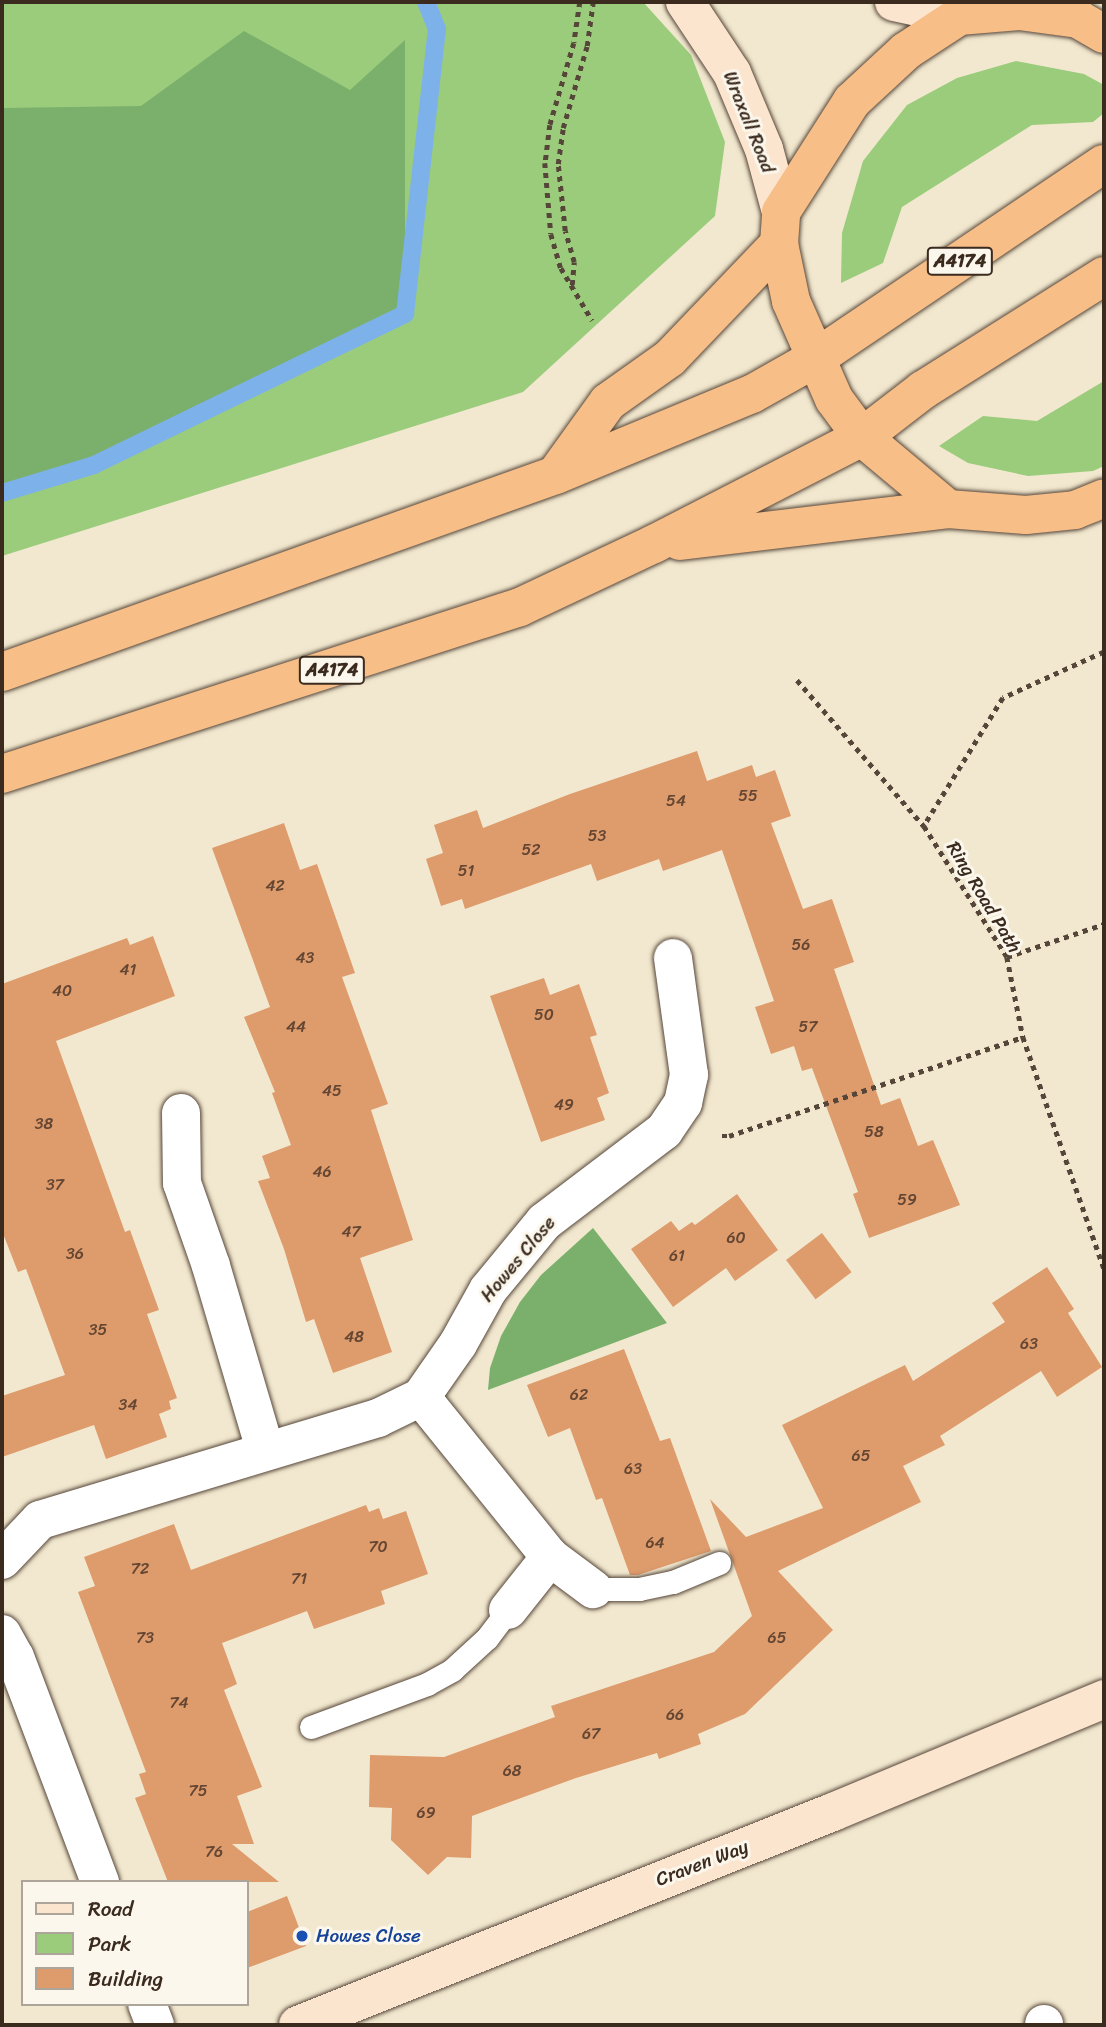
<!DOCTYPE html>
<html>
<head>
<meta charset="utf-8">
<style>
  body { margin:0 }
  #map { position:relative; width:1106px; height:2027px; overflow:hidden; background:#f2e8cf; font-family:Sriracha,sans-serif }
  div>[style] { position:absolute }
  .green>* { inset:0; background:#9acc7c }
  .forest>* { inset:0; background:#7bb06c }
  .stream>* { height:18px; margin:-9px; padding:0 9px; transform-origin:9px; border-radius:9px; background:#7db1ea }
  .building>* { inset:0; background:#de9b6c; transform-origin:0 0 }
  .path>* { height:4.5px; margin-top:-2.25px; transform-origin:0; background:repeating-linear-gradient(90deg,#564639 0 5px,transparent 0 10px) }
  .roads { filter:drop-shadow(0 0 2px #564639) drop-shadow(0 0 2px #564639) }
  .lane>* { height:23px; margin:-11.5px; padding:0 11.5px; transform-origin:11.5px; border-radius:11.5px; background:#fff }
  .street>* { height:38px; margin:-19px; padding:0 19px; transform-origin:19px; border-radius:19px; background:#fff }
  .secondary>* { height:38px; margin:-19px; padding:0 19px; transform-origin:19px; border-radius:19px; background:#fce5cf }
  .highway>* { height:38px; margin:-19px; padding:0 19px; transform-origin:19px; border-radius:19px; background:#f7be88 }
  .dots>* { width:19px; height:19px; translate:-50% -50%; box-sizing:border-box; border:4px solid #fbf7ec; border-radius:50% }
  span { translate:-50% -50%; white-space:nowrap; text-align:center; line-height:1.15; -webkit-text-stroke:6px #fbf7ec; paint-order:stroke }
  .number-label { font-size:16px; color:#644632 }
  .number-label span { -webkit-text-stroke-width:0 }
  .shield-label span { padding:2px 5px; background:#fbf7ec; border:2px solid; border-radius:5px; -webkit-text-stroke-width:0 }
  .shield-label { font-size:18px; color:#3b2a1e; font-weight:700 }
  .street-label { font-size:19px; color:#3b2a1e }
  .transit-label { font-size:19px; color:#164399 }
  .left { translate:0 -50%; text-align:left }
  .frame { position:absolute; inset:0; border:4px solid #3b2a1e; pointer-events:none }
  .legend { position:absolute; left:21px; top:1880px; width:228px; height:126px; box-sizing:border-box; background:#fbf7ec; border:2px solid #aea59a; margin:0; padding:9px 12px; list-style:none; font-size:21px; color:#3b2a1e }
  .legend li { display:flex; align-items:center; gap:14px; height:35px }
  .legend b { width:35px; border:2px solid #aea59a }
</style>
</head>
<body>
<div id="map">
  <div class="green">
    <div style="clip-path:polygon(2px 2px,643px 2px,691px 55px,725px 142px,715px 216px,523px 392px,2px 556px)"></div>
    <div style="clip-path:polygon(1016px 61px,1084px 74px,1104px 85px,1104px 113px,1093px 122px,1032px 125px,902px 207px,883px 263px,841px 283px,842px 233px,863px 161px,907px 105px,957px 78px)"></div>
    <div style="clip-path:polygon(1104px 381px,1104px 466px,1093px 471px,1028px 476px,968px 463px,939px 446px,983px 416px,1037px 421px)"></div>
  </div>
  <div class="forest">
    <div style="clip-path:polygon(244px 31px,350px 90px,405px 40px,405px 304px,321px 355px,106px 459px,2px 491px,2px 108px,141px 106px)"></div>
    <div style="clip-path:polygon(593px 1228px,667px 1323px,488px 1390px,490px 1368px,501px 1336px,520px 1302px,541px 1275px)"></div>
  </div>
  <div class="stream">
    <div style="left:2px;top:493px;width:96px;rotate:-16.9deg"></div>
    <div style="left:94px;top:465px;width:346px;rotate:-25.9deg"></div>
    <div style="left:405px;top:314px;width:287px;rotate:-83.6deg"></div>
    <div style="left:437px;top:29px;width:29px;rotate:-112deg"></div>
  </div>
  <div class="building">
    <div style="clip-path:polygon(697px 751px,707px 781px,752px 765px,756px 777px,775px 770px,791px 816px,771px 823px,803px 909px,832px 899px,854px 962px,834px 969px,881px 1105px,900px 1098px,918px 1146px,933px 1140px,960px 1205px,869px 1238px,853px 1194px,858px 1192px,812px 1068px,802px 1071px,794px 1046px,771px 1054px,755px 1007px,774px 1001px,722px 850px,663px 871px,659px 859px,597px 881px,591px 864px,465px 909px,462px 899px,441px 906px,426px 859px,443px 853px,434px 825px,477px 810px,483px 828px,570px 794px)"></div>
    <div style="clip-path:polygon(284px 823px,300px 870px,317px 864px,355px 973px,342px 977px,388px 1104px,371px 1110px,413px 1240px,360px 1258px,392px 1352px,333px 1373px,314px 1319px,306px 1322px,284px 1249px,258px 1181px,270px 1178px,262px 1156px,291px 1145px,272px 1093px,275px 1092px,244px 1017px,270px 1007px,212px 848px)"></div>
    <div style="clip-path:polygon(153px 936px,175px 996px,56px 1041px,125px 1232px,130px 1230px,159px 1310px,147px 1314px,177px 1398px,169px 1401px,171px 1409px,159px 1414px,167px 1437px,106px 1459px,94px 1425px,2px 1457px,2px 1396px,65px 1375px,26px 1269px,18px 1272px,2px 1231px,2px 984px,127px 938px,130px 945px)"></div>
    <div style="clip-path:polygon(544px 978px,550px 995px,579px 984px,597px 1035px,590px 1037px,609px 1093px,597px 1098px,605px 1120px,541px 1142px,490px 996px)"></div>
    <div style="clip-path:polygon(737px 1194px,778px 1250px,735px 1281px,726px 1268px,673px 1307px,631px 1249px,671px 1221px,679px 1231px,692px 1222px,695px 1225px)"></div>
    <div style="left:822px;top:1233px;width:49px;height:45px;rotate:53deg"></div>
    <div style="clip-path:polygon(1047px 1267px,1074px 1309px,1068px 1313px,1102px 1367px,1057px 1397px,1041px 1371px,940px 1436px,945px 1445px,903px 1466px,921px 1502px,778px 1571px,833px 1630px,745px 1714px,698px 1734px,701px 1744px,659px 1759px,657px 1753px,576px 1778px,472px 1816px,471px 1858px,447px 1857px,428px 1875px,391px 1840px,392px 1808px,369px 1807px,370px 1755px,444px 1757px,555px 1717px,551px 1706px,714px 1652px,752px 1616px,710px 1499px,746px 1537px,823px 1508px,782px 1425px,905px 1365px,913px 1381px,1005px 1322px,992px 1303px)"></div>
    <div style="clip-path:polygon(624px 1349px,660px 1441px,670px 1438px,711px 1551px,638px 1575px,630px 1575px,602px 1498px,596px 1500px,570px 1428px,548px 1437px,527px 1385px)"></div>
    <div style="clip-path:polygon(366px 1505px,369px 1512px,379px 1508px,383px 1519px,406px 1511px,428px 1574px,381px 1591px,385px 1604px,314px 1629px,307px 1611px,222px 1643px,237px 1684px,224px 1690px,262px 1787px,237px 1796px,254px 1844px,232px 1844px,279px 1882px,168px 1882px,135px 1798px,146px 1794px,139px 1774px,146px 1772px,78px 1592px,95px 1586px,84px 1557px,174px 1524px,191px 1570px)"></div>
    <div style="clip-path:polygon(287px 1896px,306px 1946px,247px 1968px,247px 1912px)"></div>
  </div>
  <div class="path">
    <div style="left:580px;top:2px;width:41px;rotate:98.3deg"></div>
    <div style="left:574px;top:43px;width:85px;rotate:106.3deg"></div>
    <div style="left:550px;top:125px;width:38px;rotate:97deg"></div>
    <div style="left:545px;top:163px;width:71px;rotate:85.2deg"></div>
    <div style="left:551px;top:234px;width:35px;rotate:74deg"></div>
    <div style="left:561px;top:268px;width:61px;rotate:59.2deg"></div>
    <div style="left:572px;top:285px;width:23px;rotate:-85deg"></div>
    <div style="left:574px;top:262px;width:32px;rotate:-106deg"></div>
    <div style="left:565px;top:231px;width:67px;rotate:-96deg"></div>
    <div style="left:558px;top:164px;width:36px;rotate:-82deg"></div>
    <div style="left:563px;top:128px;width:85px;rotate:-73.7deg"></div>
    <div style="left:587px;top:46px;width:44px;rotate:-82.2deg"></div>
    <div style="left:1104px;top:652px;width:111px;rotate:155.5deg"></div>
    <div style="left:1003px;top:698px;width:150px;rotate:121.7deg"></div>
    <div style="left:924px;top:826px;width:155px;rotate:57.6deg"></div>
    <div style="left:1007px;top:957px;width:82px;rotate:78.7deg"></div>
    <div style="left:1023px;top:1037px;width:245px;rotate:70.7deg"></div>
    <div style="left:797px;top:680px;width:194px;rotate:49deg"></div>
    <div style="left:1007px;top:957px;width:102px;rotate:-18.8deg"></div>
    <div style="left:722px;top:1136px;width:7px"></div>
    <div style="left:729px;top:1136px;width:310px;rotate:-18.6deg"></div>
  </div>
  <div class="roads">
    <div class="lane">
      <div style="left:593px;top:1589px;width:46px"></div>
      <div style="left:639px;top:1589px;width:35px;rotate:-12deg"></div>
      <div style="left:673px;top:1582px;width:50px;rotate:-22.4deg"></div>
      <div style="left:311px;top:1727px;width:124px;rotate:-20.3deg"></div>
      <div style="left:427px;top:1684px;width:29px;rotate:-29deg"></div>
      <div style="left:452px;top:1670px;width:47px;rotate:-42.4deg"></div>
      <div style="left:487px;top:1638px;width:35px;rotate:-53deg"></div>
    </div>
    <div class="street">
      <div style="left:181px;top:1113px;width:70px;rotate:89.2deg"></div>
      <div style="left:182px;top:1183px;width:88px;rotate:70.7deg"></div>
      <div style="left:211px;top:1266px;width:192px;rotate:73.6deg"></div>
      <div style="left:421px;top:1397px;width:206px;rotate:51.1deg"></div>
      <div style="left:550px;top:1557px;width:54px;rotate:36.7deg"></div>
      <div style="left:2px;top:1560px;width:55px;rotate:-46.5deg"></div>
      <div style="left:40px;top:1520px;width:353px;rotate:-16.8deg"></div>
      <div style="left:378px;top:1418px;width:48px;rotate:-26deg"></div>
      <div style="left:421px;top:1397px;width:65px;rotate:-55.1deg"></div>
      <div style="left:458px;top:1344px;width:62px;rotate:-60.9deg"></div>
      <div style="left:488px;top:1290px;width:88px;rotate:-50.5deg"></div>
      <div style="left:544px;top:1222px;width:151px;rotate:-37.2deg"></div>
      <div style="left:664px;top:1131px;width:34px;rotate:-56deg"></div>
      <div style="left:683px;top:1103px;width:29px;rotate:-78deg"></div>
      <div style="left:689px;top:1075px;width:118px;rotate:-97.8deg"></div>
      <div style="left:508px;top:1610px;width:68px;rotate:-51.6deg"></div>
      <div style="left:2px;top:1634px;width:26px;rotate:61deg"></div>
      <div style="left:15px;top:1657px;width:241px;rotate:69.3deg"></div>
      <div style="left:147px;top:2004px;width:22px;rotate:69deg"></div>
      <div style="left:1044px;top:2024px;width:1px;rotate:90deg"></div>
    </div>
    <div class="secondary">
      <div style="left:685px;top:2px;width:85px;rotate:56.5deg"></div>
      <div style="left:732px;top:73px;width:82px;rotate:67.2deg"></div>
      <div style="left:764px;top:149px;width:65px;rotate:74.9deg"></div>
      <div style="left:894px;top:2px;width:66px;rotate:12.2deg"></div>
      <div style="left:298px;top:2025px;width:576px;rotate:-21.71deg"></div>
      <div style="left:833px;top:1812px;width:294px;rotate:-22.6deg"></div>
    </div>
    <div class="highway">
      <div style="left:556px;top:474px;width:89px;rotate:-54.2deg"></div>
      <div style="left:608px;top:402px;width:76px;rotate:-35.4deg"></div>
      <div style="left:670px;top:358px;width:158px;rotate:-46.3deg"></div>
      <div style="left:948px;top:509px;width:112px;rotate:-140.1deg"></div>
      <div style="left:862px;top:437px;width:47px;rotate:-126.4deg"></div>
      <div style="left:834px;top:399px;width:107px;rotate:-113.7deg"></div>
      <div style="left:791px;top:301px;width:58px;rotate:-101.9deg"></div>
      <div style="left:779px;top:244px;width:32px;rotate:-86deg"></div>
      <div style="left:781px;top:212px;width:132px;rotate:-57.4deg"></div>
      <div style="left:852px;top:101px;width:74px;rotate:-42.8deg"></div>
      <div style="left:906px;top:51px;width:64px;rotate:-33.4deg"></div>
      <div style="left:959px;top:16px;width:60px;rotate:-4.8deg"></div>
      <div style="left:1019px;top:11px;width:60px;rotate:7.7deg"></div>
      <div style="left:1078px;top:19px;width:30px;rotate:30deg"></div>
      <div style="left:680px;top:541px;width:270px;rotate:-6.8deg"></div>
      <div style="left:948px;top:509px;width:78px;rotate:4.4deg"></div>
      <div style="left:1026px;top:515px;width:49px;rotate:-5.8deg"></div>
      <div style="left:1075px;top:510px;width:31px;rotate:-22deg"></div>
      <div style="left:2px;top:672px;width:588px;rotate:-19.58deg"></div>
      <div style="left:556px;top:475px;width:212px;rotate:-22.5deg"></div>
      <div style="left:752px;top:394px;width:73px;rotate:-29.4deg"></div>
      <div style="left:816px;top:358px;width:347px;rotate:-34deg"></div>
      <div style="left:2px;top:774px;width:544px;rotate:-17.87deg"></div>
      <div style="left:520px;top:607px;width:148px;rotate:-25.2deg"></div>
      <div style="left:654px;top:544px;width:234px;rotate:-27.2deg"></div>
      <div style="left:862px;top:437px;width:77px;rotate:-37.6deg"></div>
      <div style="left:923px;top:390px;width:214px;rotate:-32.2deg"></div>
    </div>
  </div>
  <div class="dots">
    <div style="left:302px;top:1936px;background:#1a4fb4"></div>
  </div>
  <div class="number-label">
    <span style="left:748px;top:796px">55</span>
    <span style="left:676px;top:801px">54</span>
    <span style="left:597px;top:836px">53</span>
    <span style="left:531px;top:850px">52</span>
    <span style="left:466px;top:871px">51</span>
    <span style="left:275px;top:886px">42</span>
    <span style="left:801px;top:945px">56</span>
    <span style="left:305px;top:958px">43</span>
    <span style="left:128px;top:970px">41</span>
    <span style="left:62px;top:991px">40</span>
    <span style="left:544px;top:1015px">50</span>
    <span style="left:296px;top:1027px">44</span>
    <span style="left:808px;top:1027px">57</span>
    <span style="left:332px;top:1091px">45</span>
    <span style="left:564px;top:1105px">49</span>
    <span style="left:44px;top:1124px">38</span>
    <span style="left:874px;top:1132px">58</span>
    <span style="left:322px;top:1172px">46</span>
    <span style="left:55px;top:1185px">37</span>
    <span style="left:907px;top:1200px">59</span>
    <span style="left:351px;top:1232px">47</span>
    <span style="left:736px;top:1238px">60</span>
    <span style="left:75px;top:1254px">36</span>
    <span style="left:677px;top:1256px">61</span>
    <span style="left:98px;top:1330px">35</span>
    <span style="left:354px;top:1337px">48</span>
    <span style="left:1029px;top:1344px">63</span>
    <span style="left:579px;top:1395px">62</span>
    <span style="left:128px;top:1405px">34</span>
    <span style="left:861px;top:1456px">65</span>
    <span style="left:633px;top:1469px">63</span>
    <span style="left:655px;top:1543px">64</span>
    <span style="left:378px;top:1547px">70</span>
    <span style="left:140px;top:1569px">72</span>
    <span style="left:299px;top:1579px">71</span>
    <span style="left:145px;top:1638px">73</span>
    <span style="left:777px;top:1638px">65</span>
    <span style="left:179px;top:1703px">74</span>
    <span style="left:675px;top:1715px">66</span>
    <span style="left:591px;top:1734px">67</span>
    <span style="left:512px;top:1771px">68</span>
    <span style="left:198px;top:1791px">75</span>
    <span style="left:426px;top:1813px">69</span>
    <span style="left:214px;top:1852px">76</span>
  </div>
  <div class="shield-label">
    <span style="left:960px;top:261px">A4174</span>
    <span style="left:332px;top:670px">A4174</span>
  </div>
  <div class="street-label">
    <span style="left:749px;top:122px;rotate:68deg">Wraxall Road</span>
    <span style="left:984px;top:897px;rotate:59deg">Ring Road Path</span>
    <span style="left:518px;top:1259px;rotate:-50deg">Howes Close</span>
    <span style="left:702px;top:1863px;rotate:-21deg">Craven Way</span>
  </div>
  <div class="transit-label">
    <span class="left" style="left:316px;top:1936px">Howes Close</span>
  </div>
  <div class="frame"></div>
  <ul class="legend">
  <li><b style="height:9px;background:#fce5cf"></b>Road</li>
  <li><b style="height:19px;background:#9acc7c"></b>Park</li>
  <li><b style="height:19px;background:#de9b6c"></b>Building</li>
  </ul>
</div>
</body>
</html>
